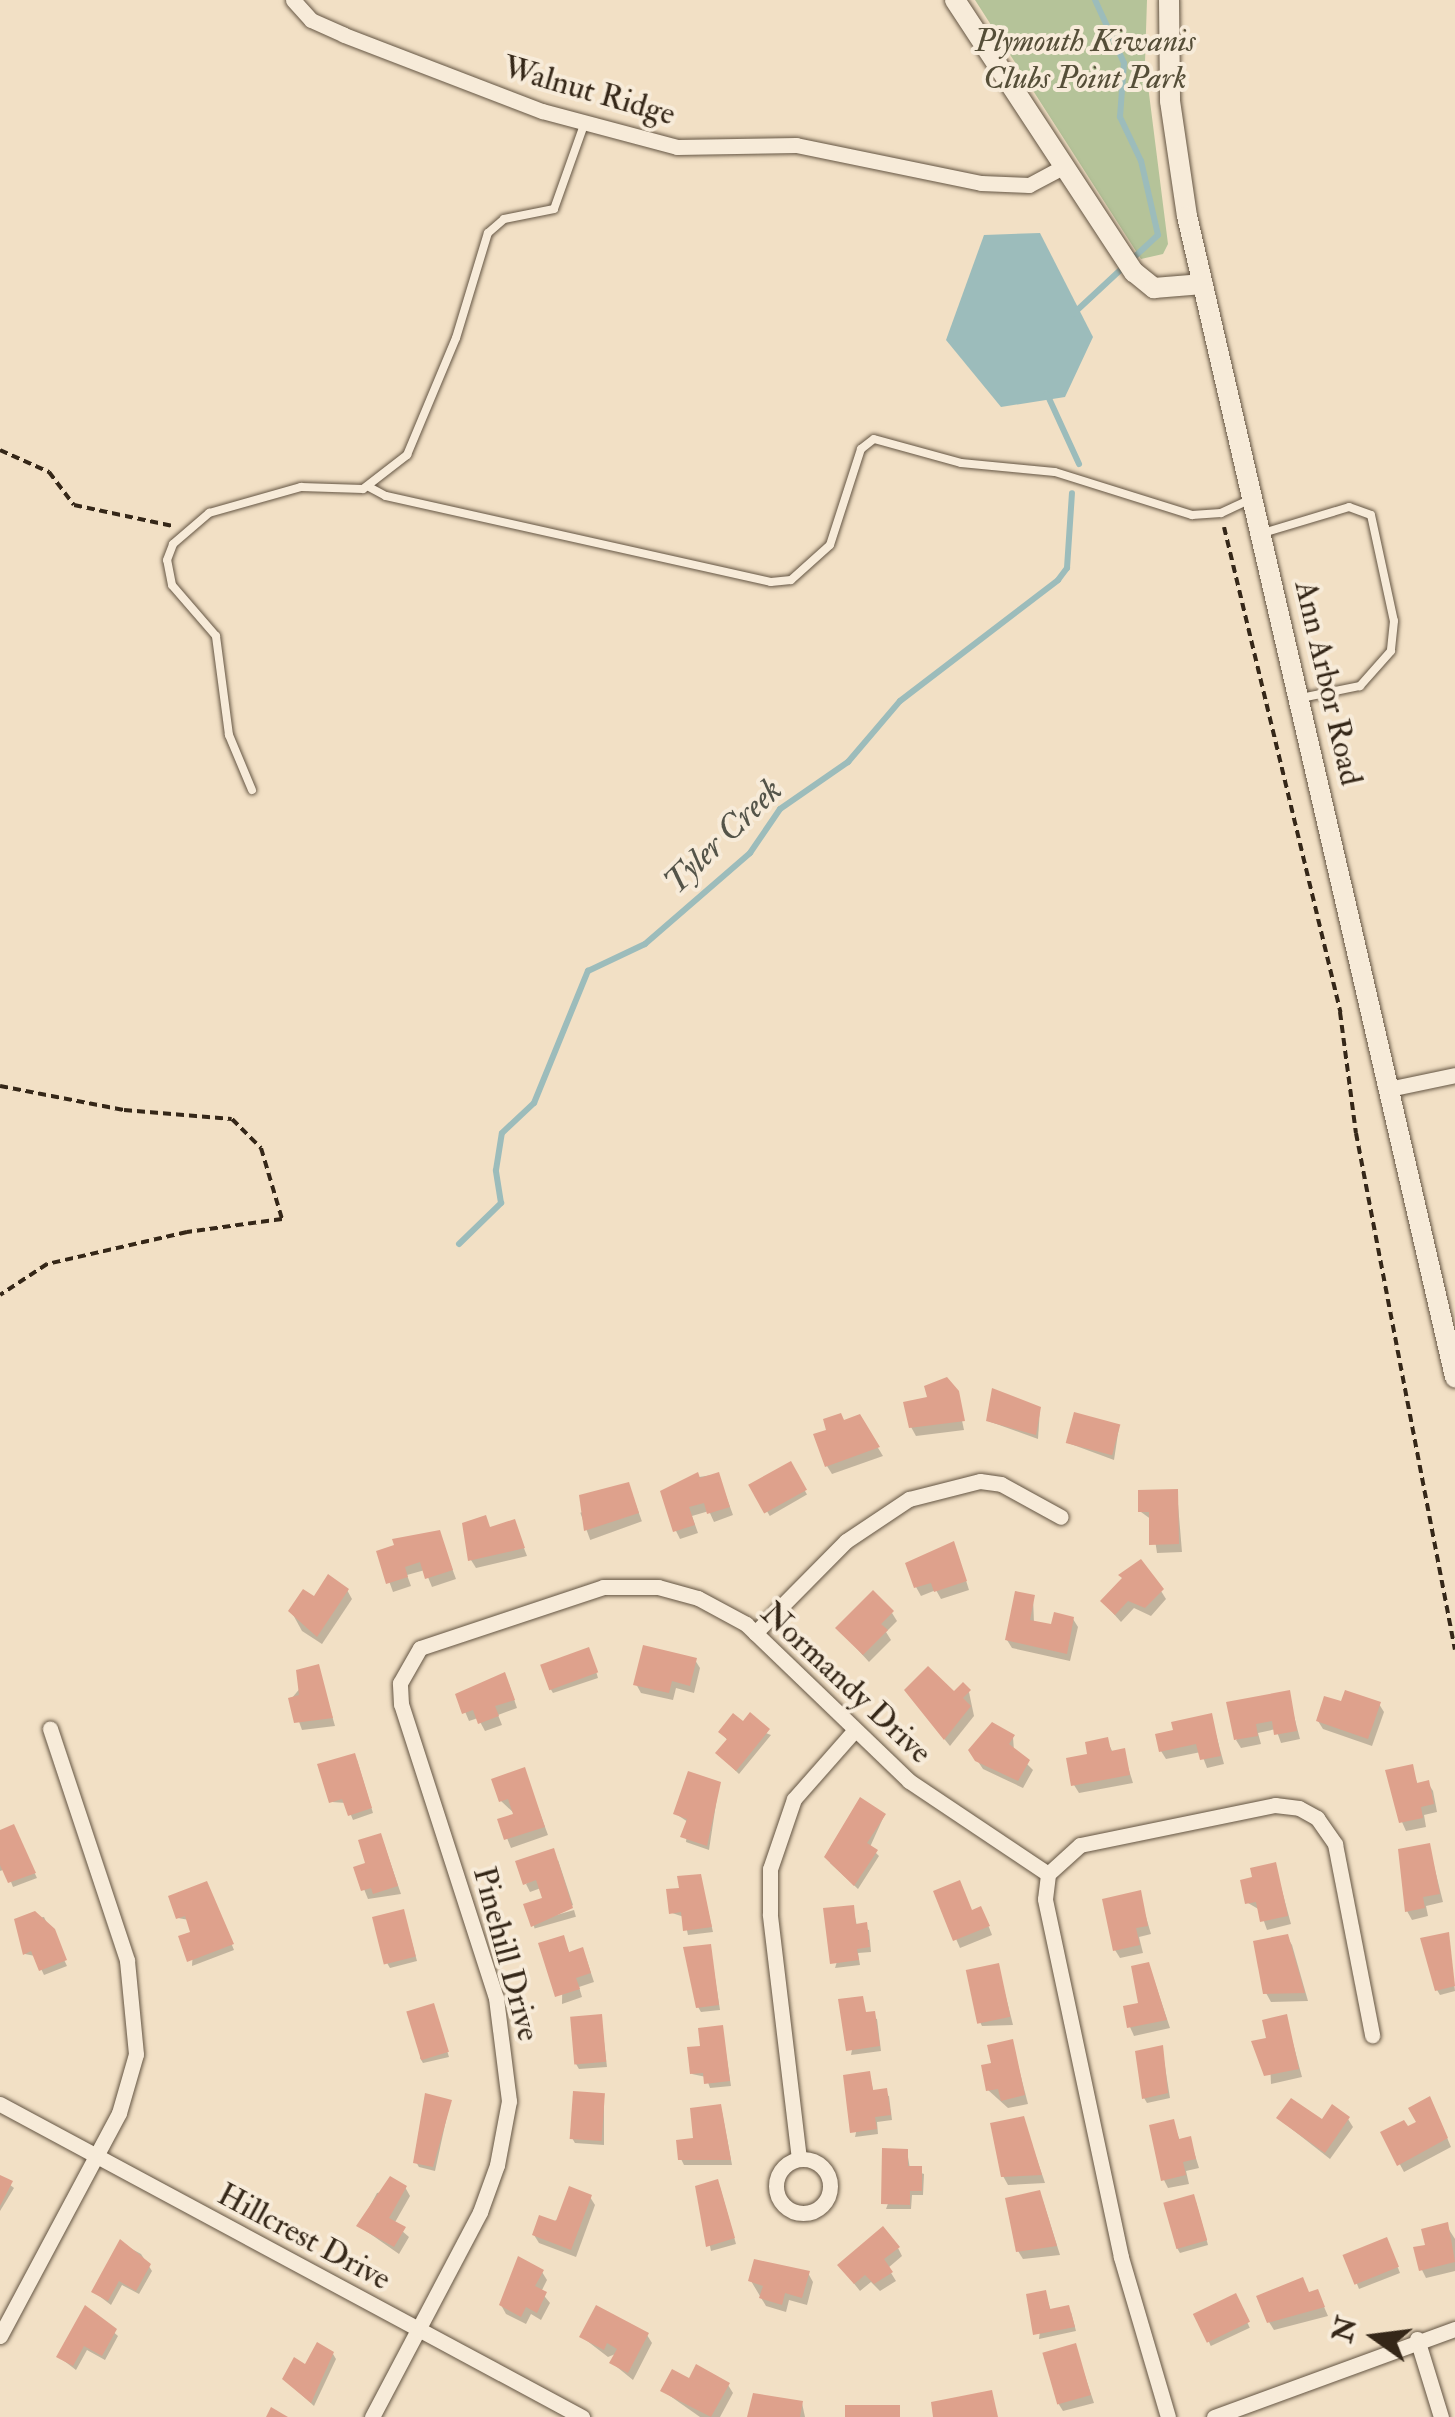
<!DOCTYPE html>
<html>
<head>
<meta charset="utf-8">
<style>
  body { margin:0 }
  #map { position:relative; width:1455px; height:2417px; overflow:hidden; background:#f2e0c5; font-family:"IM FELL Double Pica",serif }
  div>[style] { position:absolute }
  .green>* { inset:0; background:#b5c399 }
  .water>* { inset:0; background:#9cbcbb }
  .shadow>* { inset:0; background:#0003; transform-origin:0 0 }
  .stream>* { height:6px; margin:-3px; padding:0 3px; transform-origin:3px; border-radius:3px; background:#9cbcbb }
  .building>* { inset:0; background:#dea18c; transform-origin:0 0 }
  .path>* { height:4px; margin-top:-2px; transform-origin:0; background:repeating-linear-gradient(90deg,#352718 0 8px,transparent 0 13px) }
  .roads { filter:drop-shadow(0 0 2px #645543) drop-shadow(0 0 2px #645543) }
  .lane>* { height:8px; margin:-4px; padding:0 4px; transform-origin:4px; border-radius:4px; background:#f7ebd9 }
  .street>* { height:15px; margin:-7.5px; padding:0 7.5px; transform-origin:7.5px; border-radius:7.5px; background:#f7ebd9 }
  .street>.ring { margin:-7.5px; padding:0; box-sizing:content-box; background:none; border:15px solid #f7ebd9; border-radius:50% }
  .secondary>* { height:20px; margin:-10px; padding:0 10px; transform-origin:10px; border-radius:10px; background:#f7ebd9 }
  span { translate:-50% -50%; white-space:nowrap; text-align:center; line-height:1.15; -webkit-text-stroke:8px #f7ebd9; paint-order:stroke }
  .park-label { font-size:32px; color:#554e38; font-style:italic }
  .street-label { font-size:32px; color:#352718 }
  .water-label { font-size:35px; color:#545449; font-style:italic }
  .north { position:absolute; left:1325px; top:2287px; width:100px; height:100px; -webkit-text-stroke:8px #f7ebd9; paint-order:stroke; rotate:284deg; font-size:28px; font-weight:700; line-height:40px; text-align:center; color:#352718 }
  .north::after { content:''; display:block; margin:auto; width:35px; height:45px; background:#352718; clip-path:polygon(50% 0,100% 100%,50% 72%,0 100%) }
</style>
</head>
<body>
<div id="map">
  <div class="green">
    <div style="clip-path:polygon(975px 0,1147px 0,1145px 62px,1168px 244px,1163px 254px,1141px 259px)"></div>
  </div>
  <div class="water">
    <div style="clip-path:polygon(1040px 233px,1093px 337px,1065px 397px,1001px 407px,946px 340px,984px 235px)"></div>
  </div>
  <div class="shadow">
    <div style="clip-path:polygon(956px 1392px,964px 1430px,916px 1436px,911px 1427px)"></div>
    <div style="clip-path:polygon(1040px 1409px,1038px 1439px,988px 1421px)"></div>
    <div style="clip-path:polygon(859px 1417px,883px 1456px,832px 1474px,827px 1466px,844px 1422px)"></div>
    <div style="clip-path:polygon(1119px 1427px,1114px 1460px,1068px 1443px)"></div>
    <div style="left:790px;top:1465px;width:34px;height:43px;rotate:60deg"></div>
    <div style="clip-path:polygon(718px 1474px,733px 1515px,714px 1522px,709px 1511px,692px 1516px,698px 1533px,680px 1539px,676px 1531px,687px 1479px)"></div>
    <div style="clip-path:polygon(1177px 1492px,1182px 1552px,1157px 1553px,1152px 1520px,1141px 1512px)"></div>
    <div style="left:632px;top:1494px;width:29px;height:55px;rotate:70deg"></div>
    <div style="clip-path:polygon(514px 1522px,527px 1556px,476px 1568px,471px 1560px)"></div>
    <div style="clip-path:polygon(439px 1533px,456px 1579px,432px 1587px,425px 1570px,407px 1575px,411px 1586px,393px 1592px,379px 1553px)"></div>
    <div style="clip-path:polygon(957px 1552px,969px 1590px,941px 1599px,936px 1590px,921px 1596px,916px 1587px)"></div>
    <div style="clip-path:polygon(347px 1590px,352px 1599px,322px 1644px,302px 1631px,291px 1611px)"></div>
    <div style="clip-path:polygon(1161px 1591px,1166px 1599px,1151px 1616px,1134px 1608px,1121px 1622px,1103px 1602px)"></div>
    <div style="clip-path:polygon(1033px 1597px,1034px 1623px,1053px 1627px,1073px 1619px,1078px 1627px,1070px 1661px,1012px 1648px,1007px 1640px)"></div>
    <div style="clip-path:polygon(892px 1613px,897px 1621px,886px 1632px,891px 1640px,869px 1662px,838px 1628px)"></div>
    <div style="clip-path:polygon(591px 1655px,598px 1678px,553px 1693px,550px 1688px)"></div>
    <div style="clip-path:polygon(695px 1660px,700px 1668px,694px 1693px,676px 1688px,673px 1700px,641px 1693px,636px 1684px)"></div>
    <div style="clip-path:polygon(318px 1667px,335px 1726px,302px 1730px,291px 1699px)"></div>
    <div style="clip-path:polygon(509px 1684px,517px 1708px,498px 1715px,502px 1725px,485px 1731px,478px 1718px,469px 1721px,458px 1695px)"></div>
    <div style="clip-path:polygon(969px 1692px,974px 1716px,950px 1746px,912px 1699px)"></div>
    <div style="clip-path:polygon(1288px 1693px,1300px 1739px,1281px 1743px,1276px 1729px,1258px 1733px,1261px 1744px,1241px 1748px,1236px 1740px)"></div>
    <div style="clip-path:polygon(1379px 1704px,1384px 1712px,1372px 1746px,1323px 1729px,1318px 1721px)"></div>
    <div style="clip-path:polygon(1211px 1716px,1224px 1764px,1207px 1768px,1201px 1752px,1166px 1759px,1161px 1751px)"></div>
    <div style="clip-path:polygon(743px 1724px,771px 1735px,739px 1774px,718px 1754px,728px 1741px,721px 1732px)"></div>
    <div style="clip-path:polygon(1013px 1737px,1014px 1751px,1033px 1770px,1023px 1788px,983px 1769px,971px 1751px)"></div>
    <div style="clip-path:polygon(1107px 1740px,1113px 1753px,1123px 1751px,1133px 1783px,1079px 1793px,1074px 1785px)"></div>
    <div style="clip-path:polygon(357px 1760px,373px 1813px,353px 1820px,346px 1803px,332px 1802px)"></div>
    <div style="clip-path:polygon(1411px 1767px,1418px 1785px,1428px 1783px,1433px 1791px,1437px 1812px,1424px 1815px,1426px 1827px,1406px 1831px,1402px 1822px)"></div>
    <div style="clip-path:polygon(524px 1770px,548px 1835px,511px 1848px,500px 1821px,516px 1815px,501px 1801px)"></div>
    <div style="clip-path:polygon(719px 1784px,709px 1850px,686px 1842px,688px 1822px,676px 1814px)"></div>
    <div style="clip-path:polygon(884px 1816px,870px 1847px,879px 1856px,858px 1889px,830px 1863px)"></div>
    <div style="clip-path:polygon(13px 1828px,37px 1878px,13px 1887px,6px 1869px,0 1871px,0 1832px)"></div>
    <div style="clip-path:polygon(384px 1844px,401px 1894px,368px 1899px,356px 1869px,368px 1865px)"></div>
    <div style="clip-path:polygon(1429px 1846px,1443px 1902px,1426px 1906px,1428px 1916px,1412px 1920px,1407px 1911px)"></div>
    <div style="clip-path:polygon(558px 1860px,573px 1905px,533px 1924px,545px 1899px,541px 1888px,530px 1892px,526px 1884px)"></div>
    <div style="clip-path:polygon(1275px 1865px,1291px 1924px,1267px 1930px,1260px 1910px,1248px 1903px,1255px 1879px)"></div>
    <div style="clip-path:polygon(700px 1876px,713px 1932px,688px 1935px,684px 1917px,672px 1913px,681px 1890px)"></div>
    <div style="clip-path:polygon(209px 1889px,234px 1950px,192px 1966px,194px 1933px,189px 1920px,178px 1918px)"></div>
    <div style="clip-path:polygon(936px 1893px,985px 1917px,992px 1935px,960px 1948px)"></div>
    <div style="clip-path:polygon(1139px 1893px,1151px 1934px,1139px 1937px,1143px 1953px,1120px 1958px,1115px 1950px)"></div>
    <div style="clip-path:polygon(853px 1908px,857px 1926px,869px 1930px,871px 1952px,858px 1953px,860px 1965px,835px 1968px)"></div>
    <div style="left:574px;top:1910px;width:7px;height:43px;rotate:74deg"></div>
    <div style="clip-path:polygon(44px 1917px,67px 1966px,44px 1975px,35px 1956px,25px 1954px,17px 1921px)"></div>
    <div style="clip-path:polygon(405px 1917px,417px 1961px,390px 1968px,387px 1963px)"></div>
    <div style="clip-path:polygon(1448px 1935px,1455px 1991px,1440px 1995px,1437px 1990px)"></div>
    <div style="clip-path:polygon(1287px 1937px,1292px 1945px,1308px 2001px,1271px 2002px,1266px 1993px)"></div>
    <div style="clip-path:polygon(563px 1938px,570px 1954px,586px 1958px,594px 1982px,579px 1987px,582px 1997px,562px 2004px)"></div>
    <div style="clip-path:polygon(710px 1946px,720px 2010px,701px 2012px,698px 2007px)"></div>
    <div style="clip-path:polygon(998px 1966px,1013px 2025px,982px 2026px,978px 2018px)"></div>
    <div style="clip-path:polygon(1152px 1974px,1170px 2028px,1134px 2036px,1130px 2027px)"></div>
    <div style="clip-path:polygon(862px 1998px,866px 2015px,877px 2019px,881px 2051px,851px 2055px)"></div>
    <div style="clip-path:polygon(435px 2011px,449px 2057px,423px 2063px,420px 2058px)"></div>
    <div style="clip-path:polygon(601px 2017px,607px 2067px,579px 2069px,576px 2064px)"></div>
    <div style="clip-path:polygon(1286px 2017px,1302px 2077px,1271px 2084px,1269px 2040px)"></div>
    <div style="clip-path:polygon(722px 2027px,731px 2086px,710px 2088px,706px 2077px,692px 2074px,703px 2048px)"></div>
    <div style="clip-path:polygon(1012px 2042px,1028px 2104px,1008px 2108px,988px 2090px,994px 2065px)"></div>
    <div style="clip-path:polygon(1162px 2048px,1170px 2098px,1147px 2103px,1144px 2098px)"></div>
    <div style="clip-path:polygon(869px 2074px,874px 2093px,889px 2096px,892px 2120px,877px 2122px,878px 2134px,855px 2137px)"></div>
    <div style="clip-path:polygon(604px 2095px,604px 2145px,575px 2143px,572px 2138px)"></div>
    <div style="clip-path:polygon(450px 2102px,435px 2171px,419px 2167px,416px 2162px)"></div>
    <div style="clip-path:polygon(1434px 2107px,1451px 2147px,1404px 2172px,1383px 2133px,1407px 2130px)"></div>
    <div style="clip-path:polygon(722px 2112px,732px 2165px,684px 2165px,681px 2159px)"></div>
    <div style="clip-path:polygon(1023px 2119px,1045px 2183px,1008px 2185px,1003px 2176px)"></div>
    <div style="clip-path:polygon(1279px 2119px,1348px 2119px,1353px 2127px,1330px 2159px)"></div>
    <div style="clip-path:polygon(1173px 2122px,1180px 2141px,1190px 2139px,1199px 2168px,1186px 2171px,1189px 2184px,1168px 2188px,1164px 2180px)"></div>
    <div style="clip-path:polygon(907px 2151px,910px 2169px,924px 2174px,923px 2195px,912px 2195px,911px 2209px,886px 2209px)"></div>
    <div style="clip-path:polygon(0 2177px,14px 2188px,0 2211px)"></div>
    <div style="clip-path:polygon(405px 2187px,410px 2196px,394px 2224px,409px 2237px,399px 2254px,359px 2226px,377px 2193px)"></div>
    <div style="clip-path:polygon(720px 2187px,736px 2244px,711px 2251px,698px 2188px)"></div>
    <div style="clip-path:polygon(590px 2197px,595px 2205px,576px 2257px,539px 2243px,534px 2235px)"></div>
    <div style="clip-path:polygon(1043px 2201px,1060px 2255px,1023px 2259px,1018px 2251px)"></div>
    <div style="clip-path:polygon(1196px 2202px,1208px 2245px,1180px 2253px,1177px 2248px)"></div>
    <div style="clip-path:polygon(1446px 2225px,1455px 2239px,1455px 2271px,1426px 2278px,1422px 2270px,1428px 2246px)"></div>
    <div style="clip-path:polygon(121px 2243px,141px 2254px,152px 2271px,139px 2294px,122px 2285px,111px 2305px,94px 2292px)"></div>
    <div style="clip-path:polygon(1389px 2245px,1400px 2273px,1359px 2289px,1346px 2256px)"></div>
    <div style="clip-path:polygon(898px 2248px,902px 2256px,888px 2268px,896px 2281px,880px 2291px,871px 2282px,860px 2291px,840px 2266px)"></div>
    <div style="clip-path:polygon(542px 2272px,547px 2280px,541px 2292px,550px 2303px,541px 2320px,531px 2314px,526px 2324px,506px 2314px,501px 2305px)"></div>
    <div style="clip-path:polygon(808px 2273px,813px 2282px,807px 2305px,789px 2300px,786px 2312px,766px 2306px,751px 2281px)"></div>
    <div style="clip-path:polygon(1045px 2292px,1051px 2311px,1071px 2312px,1076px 2331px,1039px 2339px)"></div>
    <div style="left:1235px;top:2296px;width:35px;height:43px;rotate:65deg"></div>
    <div style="clip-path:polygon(1321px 2300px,1328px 2316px,1274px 2330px,1269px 2322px)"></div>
    <div style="clip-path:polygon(86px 2308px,118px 2336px,105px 2360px,87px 2350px,76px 2370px,59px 2357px)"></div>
    <div style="clip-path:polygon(647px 2335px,652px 2343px,633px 2380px,612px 2363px,618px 2353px,608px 2357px,582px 2337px)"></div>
    <div style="clip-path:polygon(1075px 2346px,1094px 2403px,1063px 2411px,1058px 2403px)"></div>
    <div style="clip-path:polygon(333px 2354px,336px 2359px,314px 2406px,284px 2379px)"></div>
    <div style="clip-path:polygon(690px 2381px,728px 2385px,733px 2393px,720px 2417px,700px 2417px,663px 2391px)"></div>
    <div style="clip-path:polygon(802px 2403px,805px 2417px,750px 2417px)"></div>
  </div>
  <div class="stream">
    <div style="left:1073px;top:314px;width:116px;rotate:-42.9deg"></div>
    <div style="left:1158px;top:235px;width:76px;rotate:-102.9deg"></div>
    <div style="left:1141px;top:161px;width:49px;rotate:-115.5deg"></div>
    <div style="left:1120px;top:117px;width:54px;rotate:-85.8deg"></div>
    <div style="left:1124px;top:63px;width:69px;rotate:-114.7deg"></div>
    <div style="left:1047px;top:394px;width:77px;rotate:65.4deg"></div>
    <div style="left:459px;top:1244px;width:59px;rotate:-44.3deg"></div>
    <div style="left:501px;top:1203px;width:33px;rotate:-99deg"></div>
    <div style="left:496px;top:1170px;width:37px;rotate:-81deg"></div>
    <div style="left:502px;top:1133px;width:44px;rotate:-43.2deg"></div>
    <div style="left:534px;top:1103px;width:143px;rotate:-67.8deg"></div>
    <div style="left:588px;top:971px;width:63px;rotate:-25.3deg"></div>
    <div style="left:645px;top:944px;width:139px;rotate:-40.9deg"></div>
    <div style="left:750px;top:853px;width:53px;rotate:-55.7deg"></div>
    <div style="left:780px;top:809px;width:83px;rotate:-34.7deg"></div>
    <div style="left:848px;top:762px;width:80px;rotate:-49.6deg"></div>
    <div style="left:900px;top:701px;width:199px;rotate:-37.4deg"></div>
    <div style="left:1058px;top:580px;width:15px;rotate:-53deg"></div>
    <div style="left:1067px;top:568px;width:75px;rotate:-86.2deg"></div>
  </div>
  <div class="building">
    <div style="clip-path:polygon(947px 1377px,959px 1391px,965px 1421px,909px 1428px,903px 1402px,927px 1397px,924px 1386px)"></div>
    <div style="clip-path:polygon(992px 1388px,1041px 1407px,1036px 1435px,986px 1421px)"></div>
    <div style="left:1074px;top:1412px;width:48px;height:32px;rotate:15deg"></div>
    <div style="clip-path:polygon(841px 1413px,844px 1420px,860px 1414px,880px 1447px,825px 1467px,813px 1434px,826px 1430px,823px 1419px)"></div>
    <div style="left:791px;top:1461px;width:33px;height:49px;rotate:61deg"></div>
    <div style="clip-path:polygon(698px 1472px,700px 1478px,719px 1472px,730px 1507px,707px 1514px,704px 1503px,689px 1507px,695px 1525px,673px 1532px,660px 1491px)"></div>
    <div style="clip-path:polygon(629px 1482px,639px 1513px,584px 1531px,579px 1495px)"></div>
    <div style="clip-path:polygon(1178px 1489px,1179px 1544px,1149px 1545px,1149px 1512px,1138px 1512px,1138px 1490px)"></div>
    <div style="clip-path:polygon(486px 1515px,490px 1527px,515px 1519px,525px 1548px,468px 1561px,462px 1523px)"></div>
    <div style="clip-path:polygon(440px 1530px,453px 1570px,425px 1579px,420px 1562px,405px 1567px,408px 1577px,386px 1584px,376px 1551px,394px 1545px,392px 1539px)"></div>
    <div style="clip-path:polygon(954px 1541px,967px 1581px,934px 1592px,931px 1583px,914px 1588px,905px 1563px)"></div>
    <div style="clip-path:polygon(1141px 1559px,1164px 1589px,1145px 1608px,1128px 1601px,1115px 1615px,1100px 1601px,1122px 1578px,1118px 1575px)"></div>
    <div style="clip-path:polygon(328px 1574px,349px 1589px,317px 1637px,288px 1611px,303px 1589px,314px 1596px)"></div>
    <div style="clip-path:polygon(873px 1590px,894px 1611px,881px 1624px,888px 1630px,863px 1655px,835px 1628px)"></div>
    <div style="clip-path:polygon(1015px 1591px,1035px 1595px,1030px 1620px,1051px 1624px,1054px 1612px,1074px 1617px,1067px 1654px,1005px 1640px)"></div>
    <div style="clip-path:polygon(643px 1645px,697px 1658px,690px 1686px,672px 1681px,669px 1693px,633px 1685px)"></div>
    <div style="left:589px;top:1647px;width:27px;height:52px;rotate:70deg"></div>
    <div style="clip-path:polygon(319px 1664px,333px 1718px,294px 1723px,288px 1698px,299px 1695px,296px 1670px)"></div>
    <div style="clip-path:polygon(928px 1666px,954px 1691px,963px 1682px,971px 1690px,963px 1698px,971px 1706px,944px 1740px,904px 1690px)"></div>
    <div style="clip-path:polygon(505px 1672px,515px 1700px,495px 1706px,499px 1716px,478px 1724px,473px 1710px,462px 1714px,455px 1694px)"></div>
    <div style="clip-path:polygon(1290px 1690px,1297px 1731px,1274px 1735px,1272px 1721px,1256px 1724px,1258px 1736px,1234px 1740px,1226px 1702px)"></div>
    <div style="clip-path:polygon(1345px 1690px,1381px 1702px,1368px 1739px,1316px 1721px,1324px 1696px,1341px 1701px)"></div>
    <div style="clip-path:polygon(750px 1712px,770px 1729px,736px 1771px,715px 1753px,727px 1739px,718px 1732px,733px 1713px,743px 1721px)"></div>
    <div style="clip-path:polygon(1212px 1713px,1221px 1756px,1200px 1760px,1196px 1744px,1159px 1752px,1155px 1734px,1173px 1730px,1171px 1722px)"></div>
    <div style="clip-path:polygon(992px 1722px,1015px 1735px,1009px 1744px,1030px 1760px,1018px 1781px,975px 1761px,968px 1750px)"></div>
    <div style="clip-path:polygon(1108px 1737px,1111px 1751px,1125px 1748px,1130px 1775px,1071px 1786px,1066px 1758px,1087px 1754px,1085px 1742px)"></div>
    <div style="clip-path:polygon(355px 1753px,372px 1808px,348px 1816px,342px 1799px,329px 1803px,317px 1764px)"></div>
    <div style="clip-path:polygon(1413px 1764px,1417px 1783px,1429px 1780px,1434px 1804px,1421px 1807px,1423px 1818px,1399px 1823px,1385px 1770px)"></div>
    <div style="clip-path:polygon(525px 1767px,545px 1827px,504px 1840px,497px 1819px,513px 1814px,508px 1799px,499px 1802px,491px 1779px)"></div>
    <div style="clip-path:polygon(688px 1771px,721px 1782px,707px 1846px,680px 1837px,687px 1819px,673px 1814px)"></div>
    <div style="clip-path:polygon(860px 1797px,886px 1814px,867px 1843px,878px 1850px,854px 1886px,824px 1857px)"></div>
    <div style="clip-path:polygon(14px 1824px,36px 1873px,8px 1883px,0 1865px,0 1830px)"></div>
    <div style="clip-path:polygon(381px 1833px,398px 1886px,373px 1894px,371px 1888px,361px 1891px,353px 1867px,365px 1863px,358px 1840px)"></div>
    <div style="clip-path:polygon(1430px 1843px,1440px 1894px,1423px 1897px,1425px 1908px,1405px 1912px,1398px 1849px)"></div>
    <div style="clip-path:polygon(554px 1848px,573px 1908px,531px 1927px,523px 1904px,542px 1898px,536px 1880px,523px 1885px,515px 1861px)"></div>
    <div style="clip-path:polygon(1276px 1862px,1288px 1916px,1260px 1922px,1256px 1902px,1245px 1904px,1240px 1880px,1252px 1877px,1250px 1868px)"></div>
    <div style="clip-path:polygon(701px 1874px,712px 1927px,683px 1931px,681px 1912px,669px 1914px,666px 1889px,679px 1888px,677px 1876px)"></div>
    <div style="clip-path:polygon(960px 1880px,972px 1910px,981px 1906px,990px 1926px,953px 1941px,933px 1891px)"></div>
    <div style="clip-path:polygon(207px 1881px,234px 1944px,187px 1962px,178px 1936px,190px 1932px,185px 1916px,176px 1919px,168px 1896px)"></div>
    <div style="clip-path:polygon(1141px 1890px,1148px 1926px,1136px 1928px,1140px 1945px,1113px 1951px,1102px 1899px)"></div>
    <div style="clip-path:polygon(854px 1905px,856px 1924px,867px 1922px,870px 1947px,857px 1949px,859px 1960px,830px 1964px,823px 1908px)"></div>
    <div style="left:404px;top:1909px;width:49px;height:33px;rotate:76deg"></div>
    <div style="clip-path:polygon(35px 1911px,55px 1929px,67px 1960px,39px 1971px,31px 1951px,23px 1955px,14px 1919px)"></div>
    <div style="clip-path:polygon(1449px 1932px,1455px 1986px,1435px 1991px,1420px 1938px)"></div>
    <div style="clip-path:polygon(1288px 1934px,1305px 1993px,1263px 1994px,1253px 1941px)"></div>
    <div style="clip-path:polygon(564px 1935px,569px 1952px,583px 1947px,591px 1973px,576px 1978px,580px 1989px,555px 1997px,538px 1943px)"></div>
    <div style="clip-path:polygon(711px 1944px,719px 2005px,696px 2008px,683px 1947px)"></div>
    <div style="clip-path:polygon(1149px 1962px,1167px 2020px,1127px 2028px,1123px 2006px,1138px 2003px,1131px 1966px)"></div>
    <div style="left:999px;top:1963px;width:55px;height:34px;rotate:78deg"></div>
    <div style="clip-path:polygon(863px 1996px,866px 2012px,875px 2011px,880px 2046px,846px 2051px,838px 1999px)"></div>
    <div style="left:434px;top:2003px;width:51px;height:29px;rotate:73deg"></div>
    <div style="left:602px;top:2014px;width:48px;height:32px;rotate:85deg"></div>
    <div style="clip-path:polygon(1287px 2014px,1299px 2069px,1264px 2076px,1251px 2041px,1266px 2038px,1262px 2020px)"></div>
    <div style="clip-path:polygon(723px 2025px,730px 2081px,704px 2084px,703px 2073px,690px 2074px,687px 2047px,700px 2046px,698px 2028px)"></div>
    <div style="clip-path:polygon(1013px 2039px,1025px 2095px,1001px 2101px,998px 2089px,986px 2091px,981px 2065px,991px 2063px,987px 2045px)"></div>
    <div style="clip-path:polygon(1163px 2045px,1168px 2093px,1142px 2099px,1135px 2051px)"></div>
    <div style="clip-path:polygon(870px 2071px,873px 2090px,887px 2088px,891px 2115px,875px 2117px,877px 2129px,850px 2133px,843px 2075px)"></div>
    <div style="left:573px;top:2091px;width:32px;height:48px;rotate:4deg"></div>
    <div style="clip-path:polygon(425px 2093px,452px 2100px,433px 2167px,413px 2163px)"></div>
    <div style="clip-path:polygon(1430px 2096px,1448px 2138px,1397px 2166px,1380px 2132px,1404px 2120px,1408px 2126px,1416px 2122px,1408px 2108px)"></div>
    <div style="clip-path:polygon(1291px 2098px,1322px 2119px,1332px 2104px,1350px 2117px,1325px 2153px,1276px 2118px)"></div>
    <div style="clip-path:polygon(721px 2104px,731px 2160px,678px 2160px,676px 2140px,693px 2138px,690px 2108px)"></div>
    <div style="clip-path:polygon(1024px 2116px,1042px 2175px,1001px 2177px,990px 2123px)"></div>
    <div style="clip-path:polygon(1174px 2119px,1179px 2139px,1191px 2136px,1196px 2159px,1183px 2162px,1186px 2175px,1161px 2181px,1149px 2125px)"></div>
    <div style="clip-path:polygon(882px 2148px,908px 2149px,908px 2166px,922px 2166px,922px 2191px,910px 2191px,910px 2205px,881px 2204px)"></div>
    <div style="clip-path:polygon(0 2175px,13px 2181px,0 2206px)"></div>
    <div style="clip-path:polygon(390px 2176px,407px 2186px,389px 2218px,406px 2227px,394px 2247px,356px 2226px)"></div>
    <div style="clip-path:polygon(718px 2179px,735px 2238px,706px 2247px,695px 2186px)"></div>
    <div style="clip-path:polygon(569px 2186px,592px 2195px,571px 2250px,532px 2235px,539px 2215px,556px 2221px)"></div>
    <div style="clip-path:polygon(1040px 2190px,1057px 2246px,1016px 2252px,1005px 2198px)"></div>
    <div style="left:1194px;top:2194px;width:48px;height:32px;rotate:74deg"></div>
    <div style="clip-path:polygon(1448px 2222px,1455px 2262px,1419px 2271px,1413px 2247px,1425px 2245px,1421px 2229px)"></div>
    <div style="clip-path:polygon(883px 2226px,900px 2247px,884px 2259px,893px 2272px,874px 2284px,865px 2275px,854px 2284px,837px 2265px)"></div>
    <div style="left:1387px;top:2237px;width:32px;height:48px;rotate:68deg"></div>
    <div style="clip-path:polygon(120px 2239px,151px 2264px,136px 2291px,119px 2281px,108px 2301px,91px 2292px)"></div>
    <div style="clip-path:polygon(518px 2256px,544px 2270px,535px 2286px,547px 2292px,537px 2313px,526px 2307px,521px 2317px,499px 2305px)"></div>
    <div style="clip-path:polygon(754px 2259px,810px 2271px,802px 2298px,785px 2293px,782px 2305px,759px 2298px,763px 2286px,748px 2281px)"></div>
    <div style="clip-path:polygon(1303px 2277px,1309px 2292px,1318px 2289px,1325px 2307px,1267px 2323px,1256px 2296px)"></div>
    <div style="clip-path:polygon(1046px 2290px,1050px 2309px,1069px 2305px,1075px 2327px,1033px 2335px,1026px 2294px)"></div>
    <div style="left:1236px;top:2293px;width:32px;height:48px;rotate:64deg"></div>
    <div style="clip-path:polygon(85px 2305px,117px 2329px,102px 2356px,84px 2346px,73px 2366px,56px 2357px)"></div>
    <div style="clip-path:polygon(596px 2305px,649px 2333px,628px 2373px,609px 2363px,617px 2349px,607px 2343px,604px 2350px,579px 2337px)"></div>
    <div style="clip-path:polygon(317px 2342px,334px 2352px,311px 2403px,282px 2379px,294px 2357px,305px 2364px)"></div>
    <div style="left:1076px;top:2343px;width:54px;height:35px;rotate:74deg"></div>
    <div style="clip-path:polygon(696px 2364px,730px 2383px,711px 2417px,660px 2391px,672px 2369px,689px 2378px)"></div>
    <div style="clip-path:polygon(992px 2390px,998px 2417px,933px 2417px,931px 2402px)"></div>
    <div style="clip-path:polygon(753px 2393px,803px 2401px,800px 2417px,747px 2417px)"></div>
    <div style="left:900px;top:2405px;width:12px;height:55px;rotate:90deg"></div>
    <div style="clip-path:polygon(271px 2407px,288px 2417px,266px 2417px)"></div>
  </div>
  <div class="path">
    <div style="left:0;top:450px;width:54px;rotate:24.2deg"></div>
    <div style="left:49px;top:472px;width:41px;rotate:52.9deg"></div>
    <div style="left:74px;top:505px;width:101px;rotate:12deg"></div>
    <div style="left:1224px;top:527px;width:499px;rotate:76.5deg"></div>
    <div style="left:1340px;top:1012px;width:122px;rotate:82.5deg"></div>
    <div style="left:1356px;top:1133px;width:526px;rotate:79.16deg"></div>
    <div style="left:0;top:1086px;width:126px;rotate:11deg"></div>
    <div style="left:124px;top:1110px;width:108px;rotate:4.8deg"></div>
    <div style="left:232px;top:1119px;width:41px;rotate:45deg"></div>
    <div style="left:261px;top:1148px;width:74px;rotate:73.5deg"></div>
    <div style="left:282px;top:1219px;width:96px;rotate:172.2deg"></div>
    <div style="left:187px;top:1232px;width:144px;rotate:167.1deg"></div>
    <div style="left:47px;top:1264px;width:56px;rotate:146.6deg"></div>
  </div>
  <div class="roads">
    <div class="lane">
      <div style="left:369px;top:487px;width:19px;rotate:28deg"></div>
      <div style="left:386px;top:496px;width:394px;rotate:12.6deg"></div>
      <div style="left:771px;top:582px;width:20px;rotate:-6deg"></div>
      <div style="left:791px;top:580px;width:52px;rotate:-41.9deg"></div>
      <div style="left:830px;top:545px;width:101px;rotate:-72.1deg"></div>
      <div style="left:861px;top:449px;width:16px;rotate:-38deg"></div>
      <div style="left:874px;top:439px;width:90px;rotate:15.4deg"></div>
      <div style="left:961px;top:463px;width:94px;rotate:5.5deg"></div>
      <div style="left:1055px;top:472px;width:144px;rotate:17.4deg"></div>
      <div style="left:1192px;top:515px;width:29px;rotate:-4deg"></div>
      <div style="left:1221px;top:513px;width:31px;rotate:-25deg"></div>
      <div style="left:1263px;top:533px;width:90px;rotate:-16.8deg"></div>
      <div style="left:1349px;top:507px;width:23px;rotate:20deg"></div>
      <div style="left:1371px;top:515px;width:108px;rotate:77.8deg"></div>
      <div style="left:1394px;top:621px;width:30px;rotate:96deg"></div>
      <div style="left:1391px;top:651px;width:47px;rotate:131.5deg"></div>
      <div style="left:1360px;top:686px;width:60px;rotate:168.5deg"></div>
      <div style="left:252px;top:790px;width:60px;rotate:-112.7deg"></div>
      <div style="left:229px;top:735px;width:100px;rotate:-97.5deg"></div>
      <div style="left:216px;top:636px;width:67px;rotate:-130.8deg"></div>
      <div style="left:172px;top:585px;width:25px;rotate:-101deg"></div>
      <div style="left:167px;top:560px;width:17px;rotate:-69deg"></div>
      <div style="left:173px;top:544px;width:48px;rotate:-40.7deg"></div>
      <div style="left:209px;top:513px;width:96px;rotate:-15.8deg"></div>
      <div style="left:301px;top:487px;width:62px;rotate:1.8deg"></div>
      <div style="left:363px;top:489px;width:56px;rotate:-37.7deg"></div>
      <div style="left:407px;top:455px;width:127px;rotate:-67.3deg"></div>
      <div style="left:456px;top:338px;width:110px;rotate:-73.1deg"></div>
      <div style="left:488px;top:233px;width:21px;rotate:-41deg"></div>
      <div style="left:504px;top:219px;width:51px;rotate:-11.3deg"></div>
      <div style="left:554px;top:209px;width:92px;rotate:-70.4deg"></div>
    </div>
    <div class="street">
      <div style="left:293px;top:0;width:27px;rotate:48deg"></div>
      <div style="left:311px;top:20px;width:36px;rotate:24deg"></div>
      <div style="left:344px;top:35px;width:212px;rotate:21deg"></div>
      <div style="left:542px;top:111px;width:140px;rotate:14.9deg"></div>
      <div style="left:677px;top:147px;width:119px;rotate:-1deg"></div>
      <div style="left:796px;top:145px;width:189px;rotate:11.6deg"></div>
      <div style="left:981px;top:183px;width:48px;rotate:2.4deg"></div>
      <div style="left:1029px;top:185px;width:38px;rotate:-28deg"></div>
      <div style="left:1393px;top:1088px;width:63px;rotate:-11.8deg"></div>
      <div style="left:755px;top:1633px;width:129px;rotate:-45.3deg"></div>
      <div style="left:846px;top:1541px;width:76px;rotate:-33.7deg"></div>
      <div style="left:909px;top:1499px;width:73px;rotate:-14.2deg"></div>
      <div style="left:980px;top:1481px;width:21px;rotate:8deg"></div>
      <div style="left:1001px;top:1484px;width:68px;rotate:28.8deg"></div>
      <div style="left:0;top:2104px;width:661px;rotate:28.27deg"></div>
      <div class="ring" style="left:776px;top:2159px;width:39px;height:39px"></div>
      <div style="left:799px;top:2159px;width:247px;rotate:-96.8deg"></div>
      <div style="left:770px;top:1914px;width:45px;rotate:-90deg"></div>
      <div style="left:770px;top:1869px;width:74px;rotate:-71.1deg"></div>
      <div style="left:794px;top:1799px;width:91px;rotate:-48.6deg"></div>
      <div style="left:0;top:2336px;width:253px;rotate:-61.9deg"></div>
      <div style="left:119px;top:2113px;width:61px;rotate:-73.9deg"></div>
      <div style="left:136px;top:2054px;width:94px;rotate:-95.5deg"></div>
      <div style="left:127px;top:1960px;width:244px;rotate:-108.4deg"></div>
      <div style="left:1417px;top:2339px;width:82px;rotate:72.9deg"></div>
      <div style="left:372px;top:2417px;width:232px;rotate:-62.2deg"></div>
      <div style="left:480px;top:2212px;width:50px;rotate:-70.1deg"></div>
      <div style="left:497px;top:2165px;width:65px;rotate:-79.4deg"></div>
      <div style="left:509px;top:2101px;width:104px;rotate:-97.2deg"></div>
      <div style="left:496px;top:1998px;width:309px;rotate:-107.9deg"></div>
      <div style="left:401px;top:1704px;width:21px;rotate:-93deg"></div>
      <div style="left:400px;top:1683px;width:40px;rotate:-60.3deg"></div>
      <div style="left:420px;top:1648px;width:193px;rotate:-18.4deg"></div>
      <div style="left:603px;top:1587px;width:55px"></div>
      <div style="left:658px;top:1587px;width:41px;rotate:15.4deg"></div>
      <div style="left:698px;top:1598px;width:55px;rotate:28.4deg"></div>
      <div style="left:746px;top:1624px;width:226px;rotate:43.9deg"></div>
      <div style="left:909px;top:1781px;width:167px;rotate:33.8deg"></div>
      <div style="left:1168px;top:2417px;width:167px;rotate:-106.4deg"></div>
      <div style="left:1121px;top:2257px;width:366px;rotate:-102deg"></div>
      <div style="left:1045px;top:1899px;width:25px;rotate:-83deg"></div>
      <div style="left:1048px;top:1874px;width:43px;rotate:-42.2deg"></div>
      <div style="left:1080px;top:1845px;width:199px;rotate:-11.6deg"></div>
      <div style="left:1275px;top:1805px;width:24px;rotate:7deg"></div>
      <div style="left:1299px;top:1808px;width:21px;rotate:29deg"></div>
      <div style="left:1317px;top:1818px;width:32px;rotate:55deg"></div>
      <div style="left:1335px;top:1844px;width:195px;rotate:79deg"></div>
      <div style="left:1214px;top:2417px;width:257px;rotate:-20.1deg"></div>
    </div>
    <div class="secondary">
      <div style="left:955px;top:0;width:326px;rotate:56.7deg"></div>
      <div style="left:1134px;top:272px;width:26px;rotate:39deg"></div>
      <div style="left:1154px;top:288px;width:49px;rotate:-4.7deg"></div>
      <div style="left:1169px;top:0;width:101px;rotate:89.4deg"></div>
      <div style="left:1170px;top:101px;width:116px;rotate:81.6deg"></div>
      <div style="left:1187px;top:216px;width:1192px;rotate:77deg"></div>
    </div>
  </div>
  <div class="park-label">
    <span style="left:1085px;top:60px">Plymouth Kiwanis<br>Clubs Point Park</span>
  </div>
  <div class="street-label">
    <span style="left:589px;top:91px;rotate:16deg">Walnut Ridge</span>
    <span style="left:1328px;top:683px;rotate:77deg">Ann Arbor Road</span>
    <span style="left:846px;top:1683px;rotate:43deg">Normandy Drive</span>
    <span style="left:506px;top:1954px;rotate:75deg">Pinehill Drive</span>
    <span style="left:304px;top:2237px;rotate:28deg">Hillcrest Drive</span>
  </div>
  <div class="water-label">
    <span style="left:723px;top:836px;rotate:-44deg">Tyler Creek</span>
  </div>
  <div class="north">N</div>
</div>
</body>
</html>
